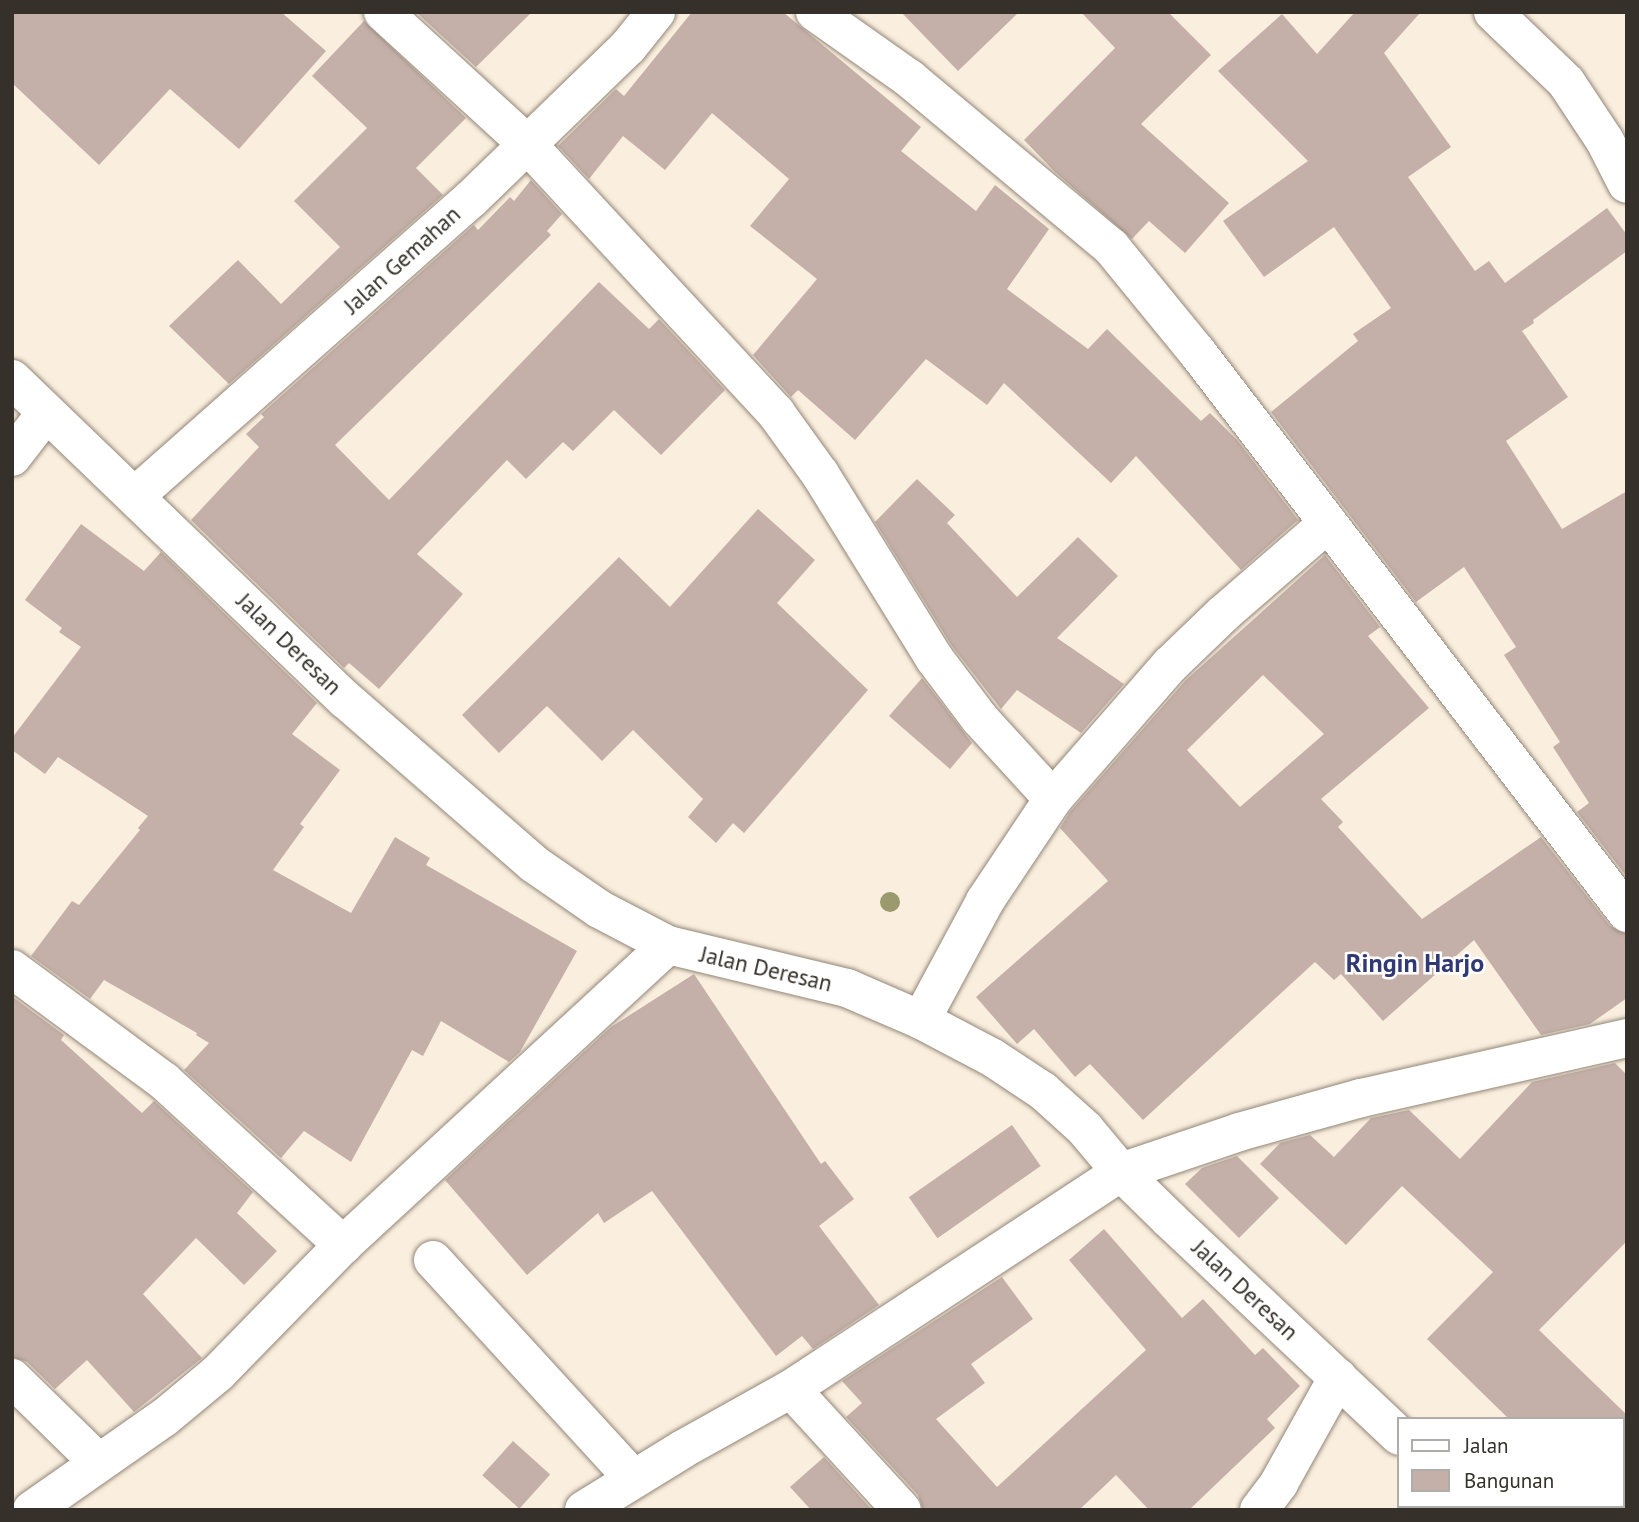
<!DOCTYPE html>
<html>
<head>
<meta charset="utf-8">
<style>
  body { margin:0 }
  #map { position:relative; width:1639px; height:1522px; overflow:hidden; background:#faeede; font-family:"PT Sans",sans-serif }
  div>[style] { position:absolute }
  .building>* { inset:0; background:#c4b0a8; transform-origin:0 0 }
  .roads { filter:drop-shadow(0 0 2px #928678) drop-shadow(0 0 2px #928678) }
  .minor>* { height:38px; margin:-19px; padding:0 19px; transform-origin:19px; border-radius:19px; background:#fff }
  .trees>* { width:20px; height:20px; margin:-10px; border-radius:50%; background:#9b9a6e }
  span { translate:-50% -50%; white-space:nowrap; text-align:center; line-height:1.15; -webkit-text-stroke:5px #fff; paint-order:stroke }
  .street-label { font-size:23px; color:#35312a }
  .quarter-label { font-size:26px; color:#313974; font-weight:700 }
  .frame { position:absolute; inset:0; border:14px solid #35312a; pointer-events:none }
  .legend { position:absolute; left:1397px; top:1417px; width:228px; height:91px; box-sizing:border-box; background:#fff; border:2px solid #aeadaa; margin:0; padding:9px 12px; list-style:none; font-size:21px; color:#35312a }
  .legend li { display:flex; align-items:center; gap:14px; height:35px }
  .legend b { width:35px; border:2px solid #aeadaa }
</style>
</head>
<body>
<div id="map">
  <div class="building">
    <div style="clip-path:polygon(12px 12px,281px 12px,326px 51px,239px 149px,170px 89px,99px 165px,12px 83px)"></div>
    <div style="clip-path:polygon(416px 12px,532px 12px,476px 67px)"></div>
    <div style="clip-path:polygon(692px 12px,783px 12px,921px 127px,901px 151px,976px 211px,995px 185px,1049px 229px,1007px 289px,1088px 349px,1107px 329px,1201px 421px,1210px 413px,1237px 440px,1298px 520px,1241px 570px,1136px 456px,1111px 483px,1004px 383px,987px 405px,926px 359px,855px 440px,798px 390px,791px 397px,753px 355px,817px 279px,750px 226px,789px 179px,712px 113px,665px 170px,623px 136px,589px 179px,558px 146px,616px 89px,624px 96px)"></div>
    <div style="clip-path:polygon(901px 12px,1019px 12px,958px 71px)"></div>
    <div style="clip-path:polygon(1081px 12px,1168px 12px,1211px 55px,1141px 124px,1229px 203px,1185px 253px,1149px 221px,1132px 239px,1055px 172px,1024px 140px,1115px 48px)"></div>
    <div style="clip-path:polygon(1355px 12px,1421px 12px,1384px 53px,1451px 147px,1408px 177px,1475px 271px,1489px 261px,1505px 283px,1607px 208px,1627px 235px,1627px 251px,1533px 320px,1534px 323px,1522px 331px,1568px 397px,1506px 441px,1562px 529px,1627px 491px,1627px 877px,1577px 812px,1589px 803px,1553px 747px,1560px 742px,1504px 655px,1516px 647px,1464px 567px,1416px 602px,1271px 412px,1358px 341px,1353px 334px,1391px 308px,1334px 227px,1264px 277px,1223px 221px,1308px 161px,1218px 71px,1282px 14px,1317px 54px)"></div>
    <div style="clip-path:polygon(364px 21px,466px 118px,416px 168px,443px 195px,229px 384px,169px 326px,238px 260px,281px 304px,340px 247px,294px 201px,367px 128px,312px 76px)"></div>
    <div style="clip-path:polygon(531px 180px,562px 214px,547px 231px,551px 235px,335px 445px,389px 500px,599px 282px,649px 329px,659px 319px,725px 390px,661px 455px,614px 410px,573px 451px,563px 442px,526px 479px,507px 460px,417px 554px,463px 594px,379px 689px,349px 663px,344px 668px,191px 520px,259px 447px,246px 434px,264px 417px,261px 414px,474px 225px,478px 230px,510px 197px,514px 201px)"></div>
    <div style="clip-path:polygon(917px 479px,955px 515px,947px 523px,1017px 597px,1078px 537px,1118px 576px,1057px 638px,1124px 684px,1081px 733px,1017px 690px,1001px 709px,952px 646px,875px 522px)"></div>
    <div style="clip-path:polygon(758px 509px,815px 560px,777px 603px,868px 690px,744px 833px,733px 823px,716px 843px,688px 817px,703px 799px,633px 730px,602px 761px,547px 706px,499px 753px,462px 715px,619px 557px,670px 607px)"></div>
    <div style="clip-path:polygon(81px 524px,144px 571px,161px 552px,317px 703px,292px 734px,340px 770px,300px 824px,304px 827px,273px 870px,351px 913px,395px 837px,430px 858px,426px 865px,577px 951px,520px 1052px,509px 1062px,441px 1021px,423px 1056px,412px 1050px,351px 1162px,304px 1131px,281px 1158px,184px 1070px,209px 1043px,196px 1035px,197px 1033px,104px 980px,90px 999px,31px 956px,72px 901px,79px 905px,140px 830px,138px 828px,148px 816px,58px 757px,45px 774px,12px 750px,12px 738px,81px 647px,59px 632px,62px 628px,25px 600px)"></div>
    <div style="clip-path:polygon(evenodd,1325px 555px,1380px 627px,1368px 636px,1429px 708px,1321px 799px,1343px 822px,1338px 827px,1422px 919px,1541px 837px,1610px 926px,1627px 934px,1627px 998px,1590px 1024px,1541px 1035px,1474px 940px,1383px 1021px,1341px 974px,1334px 980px,1315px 962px,1143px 1120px,1090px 1064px,1075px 1077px,1034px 1029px,1017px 1044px,976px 997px,1108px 881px,1060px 828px,1070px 812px,1186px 680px,1325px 555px,1263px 675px,1324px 734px,1240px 807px,1187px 750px,1263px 675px)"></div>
    <div style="clip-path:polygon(922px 678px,972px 743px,950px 769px,889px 716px)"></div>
    <div style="clip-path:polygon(694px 974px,821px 1164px,825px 1161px,854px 1199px,819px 1226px,879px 1305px,813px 1349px,802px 1336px,776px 1356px,652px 1191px,604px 1223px,598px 1213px,527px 1275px,445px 1180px,611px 1027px)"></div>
    <div style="clip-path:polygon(14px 998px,64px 1035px,61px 1040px,142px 1113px,154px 1101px,253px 1192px,237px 1213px,277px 1251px,244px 1285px,196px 1238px,143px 1294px,202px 1358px,134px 1412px,87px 1360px,55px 1389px,27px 1362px,12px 1357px)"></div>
    <div style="clip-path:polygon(1615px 1063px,1627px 1075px,1627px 1241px,1539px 1330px,1627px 1415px,1627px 1419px,1509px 1419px,1427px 1339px,1493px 1272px,1402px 1186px,1346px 1245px,1260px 1164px,1280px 1143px,1310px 1135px,1334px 1157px,1371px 1118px,1409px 1110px,1460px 1159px,1532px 1082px)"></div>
    <div style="left:1012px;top:1125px;width:50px;height:126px;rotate:55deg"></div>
    <div style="clip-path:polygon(1237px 1156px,1279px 1198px,1239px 1238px,1185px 1184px,1202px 1168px)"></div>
    <div style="clip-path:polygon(1104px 1229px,1182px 1318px,1203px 1299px,1255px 1355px,1263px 1348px,1300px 1386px,1267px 1419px,1275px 1428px,1189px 1510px,1149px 1510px,1116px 1475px,1079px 1510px,923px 1510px,918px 1495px,846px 1417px,862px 1403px,842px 1381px,1002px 1277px,1033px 1319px,971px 1364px,985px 1383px,936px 1419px,997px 1487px,1146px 1350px,1069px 1260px)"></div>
    <div style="left:513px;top:1441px;width:50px;height:46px;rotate:42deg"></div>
    <div style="clip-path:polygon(824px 1457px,872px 1510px,811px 1510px,790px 1487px)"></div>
  </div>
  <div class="roads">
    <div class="minor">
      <div style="left:383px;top:12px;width:195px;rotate:42.5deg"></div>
      <div style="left:527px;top:144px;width:367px;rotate:47.2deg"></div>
      <div style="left:776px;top:413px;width:75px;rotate:54.2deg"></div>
      <div style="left:820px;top:474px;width:216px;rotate:58.2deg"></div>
      <div style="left:934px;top:658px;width:76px;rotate:53deg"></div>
      <div style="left:980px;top:719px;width:108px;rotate:47.6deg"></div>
      <div style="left:815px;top:12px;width:116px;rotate:35.2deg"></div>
      <div style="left:910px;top:79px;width:262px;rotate:39.9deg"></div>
      <div style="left:1111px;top:247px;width:136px;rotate:50.7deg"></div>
      <div style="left:1197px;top:352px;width:707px;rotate:52.53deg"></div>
      <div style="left:1493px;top:12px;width:101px;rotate:43.8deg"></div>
      <div style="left:1566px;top:82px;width:71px;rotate:56.5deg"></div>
      <div style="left:1605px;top:141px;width:48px;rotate:62.9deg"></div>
      <div style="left:12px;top:379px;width:463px;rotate:43.9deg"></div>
      <div style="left:346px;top:700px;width:249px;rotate:41.1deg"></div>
      <div style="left:534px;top:864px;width:79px;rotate:34.7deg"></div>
      <div style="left:599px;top:909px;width:78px;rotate:27.6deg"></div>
      <div style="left:668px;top:945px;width:184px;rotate:13.5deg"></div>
      <div style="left:847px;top:988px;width:81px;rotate:23.4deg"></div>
      <div style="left:921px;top:1020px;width:81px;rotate:27.8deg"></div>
      <div style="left:993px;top:1058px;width:60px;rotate:33.4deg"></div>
      <div style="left:1043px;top:1091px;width:57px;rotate:42.1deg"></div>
      <div style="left:1085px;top:1129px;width:56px;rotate:50.1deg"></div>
      <div style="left:1121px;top:1172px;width:67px;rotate:44.4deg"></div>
      <div style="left:1169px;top:1219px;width:316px;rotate:43.3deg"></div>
      <div style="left:12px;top:457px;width:56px;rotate:-52.3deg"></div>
      <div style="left:135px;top:496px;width:448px;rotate:-41.5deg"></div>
      <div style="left:471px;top:199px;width:219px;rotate:-44.1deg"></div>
      <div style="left:628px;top:47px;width:45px;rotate:-51.3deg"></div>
      <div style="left:12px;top:969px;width:189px;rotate:36.4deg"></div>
      <div style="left:164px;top:1081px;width:243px;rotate:42.5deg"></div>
      <div style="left:921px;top:1020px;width:135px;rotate:-61.7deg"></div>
      <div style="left:985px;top:901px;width:123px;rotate:-56.3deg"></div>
      <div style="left:1053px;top:799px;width:178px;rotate:-48.9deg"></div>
      <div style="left:1170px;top:665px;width:74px;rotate:-43.9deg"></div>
      <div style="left:1223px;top:614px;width:139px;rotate:-40.9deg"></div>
      <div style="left:433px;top:1260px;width:297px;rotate:47.5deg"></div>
      <div style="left:12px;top:1378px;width:120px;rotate:44.3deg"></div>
      <div style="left:791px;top:1389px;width:164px;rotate:47.5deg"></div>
      <div style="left:1471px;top:1506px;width:6px;rotate:45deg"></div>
      <div style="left:32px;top:1510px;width:162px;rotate:-35deg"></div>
      <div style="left:165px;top:1417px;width:69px;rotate:-39.7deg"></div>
      <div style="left:218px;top:1373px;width:179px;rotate:-45.7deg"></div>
      <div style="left:343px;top:1245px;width:442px;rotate:-42.7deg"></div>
      <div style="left:584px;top:1510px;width:116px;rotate:-31.6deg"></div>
      <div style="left:683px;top:1449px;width:124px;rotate:-29.1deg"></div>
      <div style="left:791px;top:1389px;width:395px;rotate:-33.3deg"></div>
      <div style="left:1121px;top:1172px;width:125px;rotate:-18.7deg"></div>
      <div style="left:1239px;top:1132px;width:127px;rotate:-15.6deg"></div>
      <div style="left:1361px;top:1098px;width:273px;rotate:-12.7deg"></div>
      <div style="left:1259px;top:1510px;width:34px;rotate:-53deg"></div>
      <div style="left:1279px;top:1483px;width:121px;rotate:-60.9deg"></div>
    </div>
  </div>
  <div class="trees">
    <div style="left:890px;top:902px"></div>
  </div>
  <div class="street-label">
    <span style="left:402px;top:260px;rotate:-42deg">Jalan Gemahan</span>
    <span style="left:289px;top:644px;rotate:44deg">Jalan Deresan</span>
    <span style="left:766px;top:969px;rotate:13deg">Jalan Deresan</span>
    <span style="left:1245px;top:1290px;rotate:43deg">Jalan Deresan</span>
  </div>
  <div class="quarter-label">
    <span style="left:1415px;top:963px">Ringin Harjo</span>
  </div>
  <div class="frame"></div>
  <ul class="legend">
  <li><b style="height:9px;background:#fff"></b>Jalan</li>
  <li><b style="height:19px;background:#c4b0a8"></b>Bangunan</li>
  </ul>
</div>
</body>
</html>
